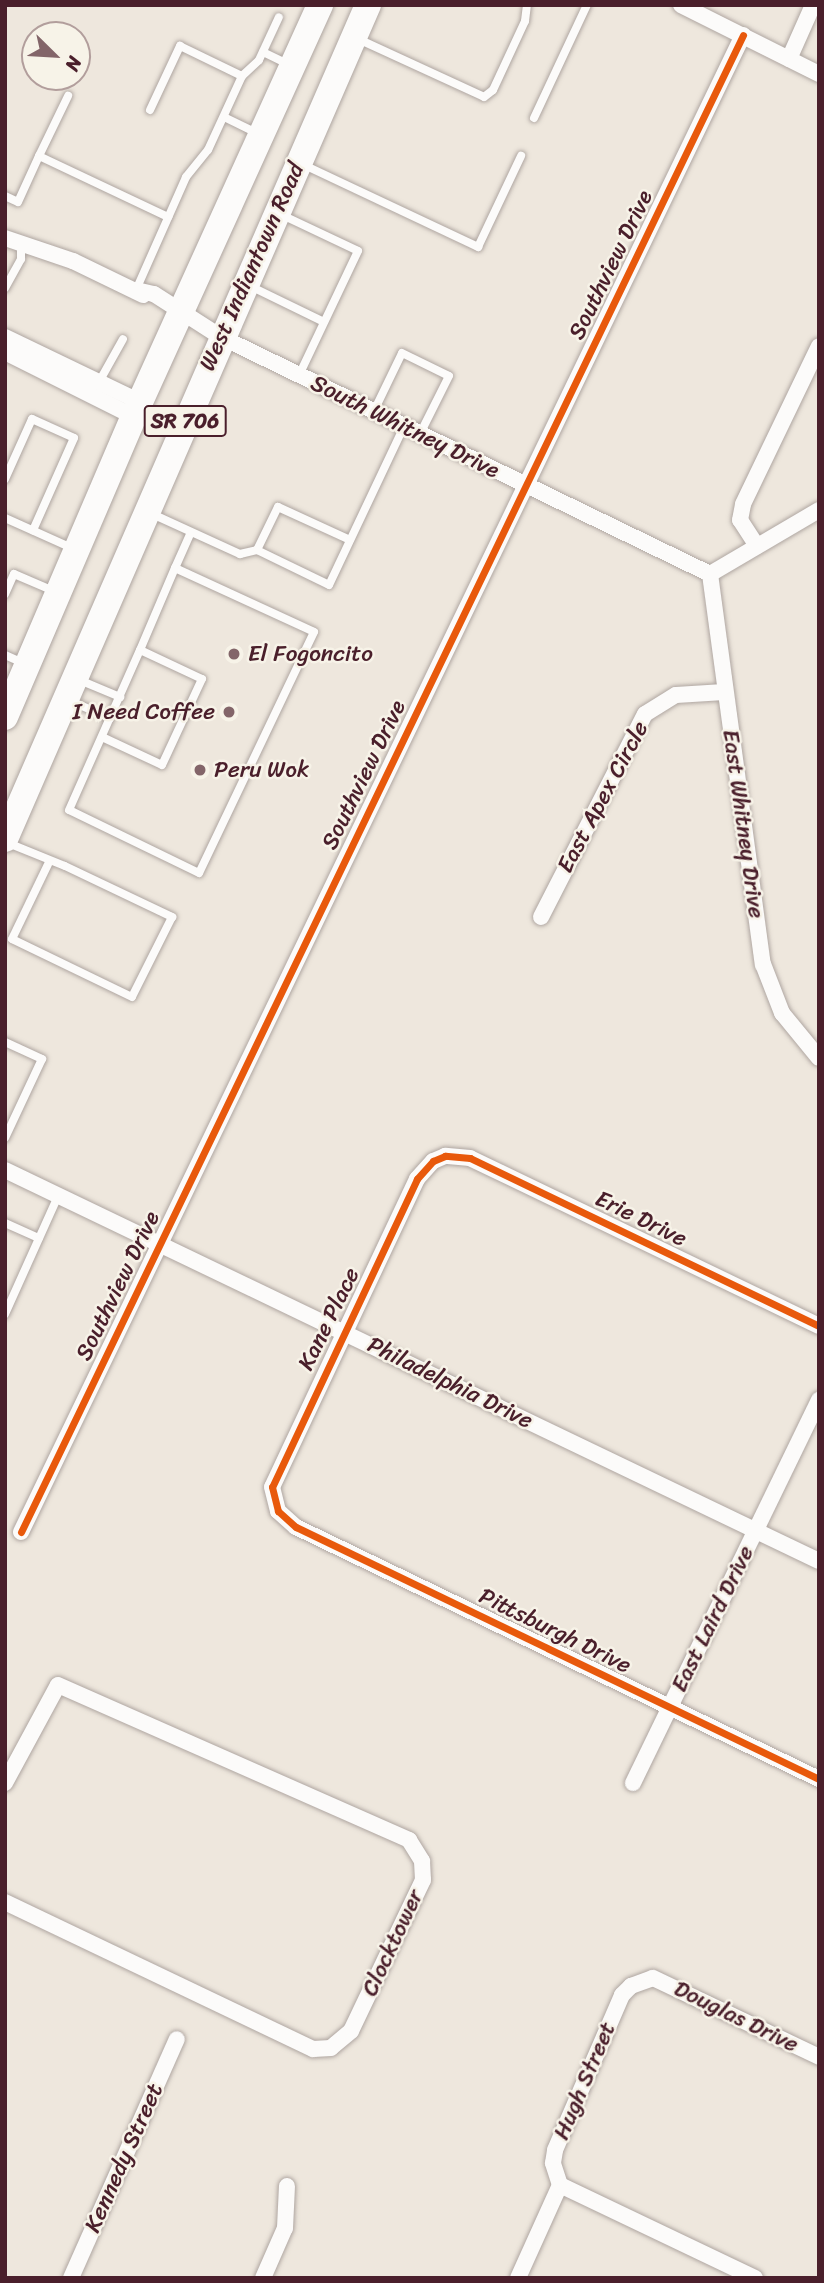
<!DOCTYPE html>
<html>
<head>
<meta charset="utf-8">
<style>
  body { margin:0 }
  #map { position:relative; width:824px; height:2283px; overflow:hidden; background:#eee7dd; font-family:Sriracha,sans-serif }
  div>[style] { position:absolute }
  .roads { filter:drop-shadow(0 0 2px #afa6a1) drop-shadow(0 0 2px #afa6a1) }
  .lane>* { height:8px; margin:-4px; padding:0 4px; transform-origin:4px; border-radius:4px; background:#fcfbfa }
  .street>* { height:16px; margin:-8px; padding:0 8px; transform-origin:8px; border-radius:8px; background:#fcfbfa }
  .primary>* { height:26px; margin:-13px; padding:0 13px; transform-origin:13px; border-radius:13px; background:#fcfbfa }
  .cycleway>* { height:7px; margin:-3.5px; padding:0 3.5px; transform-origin:3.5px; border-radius:3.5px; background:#e8590c }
  .dots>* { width:19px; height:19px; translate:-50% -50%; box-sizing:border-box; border:4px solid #f7f3e8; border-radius:50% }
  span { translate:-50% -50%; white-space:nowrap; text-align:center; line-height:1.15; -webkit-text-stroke:5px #f7f3e8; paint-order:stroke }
  .shield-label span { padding:2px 5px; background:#f7f3e8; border:2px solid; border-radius:5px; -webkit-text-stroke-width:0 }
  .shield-label { font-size:21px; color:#4a1f2b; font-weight:700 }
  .street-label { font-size:23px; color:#4a1f2b }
  .poi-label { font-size:23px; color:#4a1f2b }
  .left { translate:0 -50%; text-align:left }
  .right { translate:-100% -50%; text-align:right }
  .frame { position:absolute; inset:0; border:7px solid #4a1f2b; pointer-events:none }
  .north { position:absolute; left:21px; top:21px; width:70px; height:70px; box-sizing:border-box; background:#f7f3e8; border:2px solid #b29e9c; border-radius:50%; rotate:114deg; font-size:19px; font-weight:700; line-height:28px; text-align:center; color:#4a1f2b }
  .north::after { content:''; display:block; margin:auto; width:24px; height:32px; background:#836569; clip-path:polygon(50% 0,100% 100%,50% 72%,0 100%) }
</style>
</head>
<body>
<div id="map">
  <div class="roads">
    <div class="lane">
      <div style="left:356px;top:38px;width:141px;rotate:24.7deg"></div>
      <div style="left:484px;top:97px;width:11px;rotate:-38deg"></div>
      <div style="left:493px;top:90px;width:76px;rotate:-65.1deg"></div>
      <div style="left:525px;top:21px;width:16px;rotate:-83deg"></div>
      <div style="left:263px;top:52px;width:30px;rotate:26deg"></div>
      <div style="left:150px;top:110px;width:71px;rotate:-64.9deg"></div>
      <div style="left:180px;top:46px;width:69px;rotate:25.8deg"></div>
      <div style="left:224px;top:117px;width:39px;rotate:26deg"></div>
      <div style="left:534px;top:118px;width:125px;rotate:-64.9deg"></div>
      <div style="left:39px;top:156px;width:67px;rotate:-64.2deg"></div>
      <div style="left:302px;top:164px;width:195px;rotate:25.2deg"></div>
      <div style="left:478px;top:247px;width:101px;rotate:-64.7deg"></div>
      <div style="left:5px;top:196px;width:14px;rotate:25deg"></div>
      <div style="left:18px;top:202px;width:51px;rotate:-65.5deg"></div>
      <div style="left:39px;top:156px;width:143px;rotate:25.3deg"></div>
      <div style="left:282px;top:215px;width:84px;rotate:25.3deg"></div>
      <div style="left:358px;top:251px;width:137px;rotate:115.4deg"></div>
      <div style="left:250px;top:286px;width:82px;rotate:25.9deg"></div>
      <div style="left:5px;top:288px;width:33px;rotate:-61deg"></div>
      <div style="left:21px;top:259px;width:14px;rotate:-90deg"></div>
      <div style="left:136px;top:290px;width:124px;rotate:-66.1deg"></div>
      <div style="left:186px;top:177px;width:35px;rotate:-51deg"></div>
      <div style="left:208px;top:150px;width:81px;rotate:-65.3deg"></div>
      <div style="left:242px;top:76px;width:23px;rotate:-43deg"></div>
      <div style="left:259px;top:60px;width:47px;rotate:-65.1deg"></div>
      <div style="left:99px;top:382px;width:49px;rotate:-60.8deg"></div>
      <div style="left:374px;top:411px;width:64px;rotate:-64.2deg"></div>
      <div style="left:402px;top:353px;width:52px;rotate:26.1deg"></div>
      <div style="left:449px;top:376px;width:65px;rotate:116.6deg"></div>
      <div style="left:5px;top:479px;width:66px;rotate:-65.8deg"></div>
      <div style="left:32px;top:419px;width:46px;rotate:24.3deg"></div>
      <div style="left:74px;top:438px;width:101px;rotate:114deg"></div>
      <div style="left:150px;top:513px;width:99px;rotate:24.5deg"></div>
      <div style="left:240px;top:554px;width:17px;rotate:-13deg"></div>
      <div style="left:257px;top:550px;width:80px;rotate:25.9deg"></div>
      <div style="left:329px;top:585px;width:176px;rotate:-64.7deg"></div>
      <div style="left:5px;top:518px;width:76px;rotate:24.2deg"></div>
      <div style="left:257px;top:550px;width:48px;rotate:-64deg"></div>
      <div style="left:278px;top:507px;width:79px;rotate:24.6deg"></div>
      <div style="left:175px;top:568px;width:153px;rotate:24.7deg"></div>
      <div style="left:314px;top:632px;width:267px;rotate:115.5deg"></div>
      <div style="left:199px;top:873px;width:144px;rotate:-154.1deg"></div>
      <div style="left:69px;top:810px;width:175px;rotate:-66.1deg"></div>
      <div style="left:140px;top:650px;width:89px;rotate:-66.9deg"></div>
      <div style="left:175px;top:568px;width:39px;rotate:-66deg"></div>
      <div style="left:5px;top:594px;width:22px;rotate:-66deg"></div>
      <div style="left:14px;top:574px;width:46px;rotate:23.2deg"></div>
      <div style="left:5px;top:655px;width:22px;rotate:24deg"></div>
      <div style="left:77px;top:679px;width:47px;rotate:22.7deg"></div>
      <div style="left:68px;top:700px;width:46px;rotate:23.2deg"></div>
      <div style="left:102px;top:737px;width:66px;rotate:25deg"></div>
      <div style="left:162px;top:765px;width:95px;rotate:-65.1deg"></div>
      <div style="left:202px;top:679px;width:68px;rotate:-154.9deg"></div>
      <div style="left:8px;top:843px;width:61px;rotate:22deg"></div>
      <div style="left:65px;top:866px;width:119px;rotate:25.5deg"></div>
      <div style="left:172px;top:917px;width:89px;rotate:116.6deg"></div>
      <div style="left:132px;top:997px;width:133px;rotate:-154.2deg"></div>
      <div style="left:12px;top:939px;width:85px;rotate:-64.3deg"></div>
      <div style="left:5px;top:1042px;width:41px;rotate:24.7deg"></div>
      <div style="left:42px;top:1059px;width:87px;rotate:115.1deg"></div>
      <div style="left:5px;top:1223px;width:37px;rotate:24deg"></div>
      <div style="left:5px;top:1314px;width:129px;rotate:-65.8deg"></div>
    </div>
    <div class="street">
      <div style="left:681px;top:5px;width:154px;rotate:26.6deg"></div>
      <div style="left:789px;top:59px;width:59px;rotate:-66deg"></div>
      <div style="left:5px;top:238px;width:72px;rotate:18.7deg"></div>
      <div style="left:73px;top:261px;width:78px;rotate:25.9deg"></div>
      <div style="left:136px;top:290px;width:18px;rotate:13deg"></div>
      <div style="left:154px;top:294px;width:80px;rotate:32.7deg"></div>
      <div style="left:221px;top:337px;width:543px;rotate:25.86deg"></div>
      <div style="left:5px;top:337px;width:150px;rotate:25.7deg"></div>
      <div style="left:5px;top:352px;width:143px;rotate:26.6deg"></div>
      <div style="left:757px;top:546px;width:31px;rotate:-123deg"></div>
      <div style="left:740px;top:520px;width:16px;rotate:-79deg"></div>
      <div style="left:743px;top:504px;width:175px;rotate:-64.3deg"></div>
      <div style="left:710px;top:574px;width:394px;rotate:82.3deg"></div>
      <div style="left:763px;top:964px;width:53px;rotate:68.8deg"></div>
      <div style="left:782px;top:1013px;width:58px;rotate:50.6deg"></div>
      <div style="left:710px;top:574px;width:126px;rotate:-30.4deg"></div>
      <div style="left:541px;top:917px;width:228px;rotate:-62.9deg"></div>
      <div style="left:645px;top:714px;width:36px;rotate:-32deg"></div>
      <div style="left:676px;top:695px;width:48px;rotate:-3.6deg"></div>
      <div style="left:5px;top:1170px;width:903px;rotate:25.66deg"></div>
      <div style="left:819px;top:1326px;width:387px;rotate:-154.3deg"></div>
      <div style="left:470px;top:1158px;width:25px;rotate:-175deg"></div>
      <div style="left:445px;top:1156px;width:13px;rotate:157deg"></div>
      <div style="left:433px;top:1161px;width:24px;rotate:132deg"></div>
      <div style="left:417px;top:1179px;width:340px;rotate:115.2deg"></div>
      <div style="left:272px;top:1487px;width:25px;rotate:76deg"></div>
      <div style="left:278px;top:1511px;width:24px;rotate:42deg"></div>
      <div style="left:296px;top:1527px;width:581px;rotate:25.73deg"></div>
      <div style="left:21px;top:1532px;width:1662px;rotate:-64.25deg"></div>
      <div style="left:5px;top:1783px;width:111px;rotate:-61.6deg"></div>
      <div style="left:58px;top:1685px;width:384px;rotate:23.8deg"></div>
      <div style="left:409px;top:1840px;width:25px;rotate:58deg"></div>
      <div style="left:422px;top:1861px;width:19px;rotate:87deg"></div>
      <div style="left:423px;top:1880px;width:167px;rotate:115.5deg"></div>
      <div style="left:351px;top:2031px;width:26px;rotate:140deg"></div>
      <div style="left:331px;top:2048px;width:18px;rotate:177deg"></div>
      <div style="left:313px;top:2049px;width:341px;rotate:-154.5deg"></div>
      <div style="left:633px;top:1783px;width:426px;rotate:-64.1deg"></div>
      <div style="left:560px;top:2185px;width:216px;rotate:25.5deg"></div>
      <div style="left:71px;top:2278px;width:261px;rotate:-66.1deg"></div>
      <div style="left:263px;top:2278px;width:55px;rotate:-66.3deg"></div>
      <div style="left:285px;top:2228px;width:42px;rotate:-87.3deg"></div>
      <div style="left:518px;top:2278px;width:102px;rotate:-65.7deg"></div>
      <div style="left:560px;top:2185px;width:23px;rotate:-108deg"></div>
      <div style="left:553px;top:2163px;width:13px;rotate:-81deg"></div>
      <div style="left:555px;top:2150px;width:169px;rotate:-66.6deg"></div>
      <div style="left:622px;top:1995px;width:13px;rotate:-45deg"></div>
      <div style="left:631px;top:1986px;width:23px;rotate:-20deg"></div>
      <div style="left:653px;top:1978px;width:184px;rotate:25.4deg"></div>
    </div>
    <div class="primary">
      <div style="left:5px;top:717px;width:343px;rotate:-66.8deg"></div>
      <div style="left:140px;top:402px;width:436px;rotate:-65.6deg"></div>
      <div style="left:5px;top:839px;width:910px;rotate:-66.48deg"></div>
    </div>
  </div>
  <div class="cycleway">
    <div style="left:819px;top:1326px;width:387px;rotate:-154.3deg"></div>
    <div style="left:470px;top:1158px;width:25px;rotate:-175deg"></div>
    <div style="left:445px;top:1156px;width:13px;rotate:157deg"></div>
    <div style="left:433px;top:1161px;width:24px;rotate:132deg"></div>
    <div style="left:417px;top:1179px;width:340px;rotate:115.2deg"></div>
    <div style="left:272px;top:1487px;width:25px;rotate:76deg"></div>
    <div style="left:278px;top:1511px;width:24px;rotate:42deg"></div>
    <div style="left:296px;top:1527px;width:581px;rotate:25.73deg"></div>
    <div style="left:21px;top:1532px;width:1662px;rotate:-64.25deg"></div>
  </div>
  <div class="dots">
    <div style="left:234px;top:654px;background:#836569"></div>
    <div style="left:229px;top:712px;background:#836569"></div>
    <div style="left:200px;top:770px;background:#836569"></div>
  </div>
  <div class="shield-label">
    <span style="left:185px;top:421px">SR 706</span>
  </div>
  <div class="street-label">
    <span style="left:611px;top:265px;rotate:-64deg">Southview Drive</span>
    <span style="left:252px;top:267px;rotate:-66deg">West Indiantown Road</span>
    <span style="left:405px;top:427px;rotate:26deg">South Whitney Drive</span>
    <span style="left:364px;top:775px;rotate:-64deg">Southview Drive</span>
    <span style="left:603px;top:797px;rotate:-62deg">East Apex Circle</span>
    <span style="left:743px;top:824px;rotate:82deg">East Whitney Drive</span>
    <span style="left:641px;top:1219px;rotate:26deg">Erie Drive</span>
    <span style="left:118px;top:1286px;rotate:-64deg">Southview Drive</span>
    <span style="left:329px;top:1319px;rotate:-64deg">Kane Place</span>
    <span style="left:450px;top:1383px;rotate:26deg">Philadelphia Drive</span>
    <span style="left:713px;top:1619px;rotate:-64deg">East Laird Drive</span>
    <span style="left:555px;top:1631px;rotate:26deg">Pittsburgh Drive</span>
    <span style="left:393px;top:1943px;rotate:-65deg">Clocktower</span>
    <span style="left:736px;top:2017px;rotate:26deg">Douglas Drive</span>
    <span style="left:585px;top:2081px;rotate:-67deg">Hugh Street</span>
    <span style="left:124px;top:2158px;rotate:-66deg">Kennedy Street</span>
  </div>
  <div class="poi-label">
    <span class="left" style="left:248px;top:654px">El Fogoncito</span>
    <span class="right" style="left:215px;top:712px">I Need Coffee</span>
    <span class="left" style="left:214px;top:770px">Peru Wok</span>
  </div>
  <div class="frame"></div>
  <div class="north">N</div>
</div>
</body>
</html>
